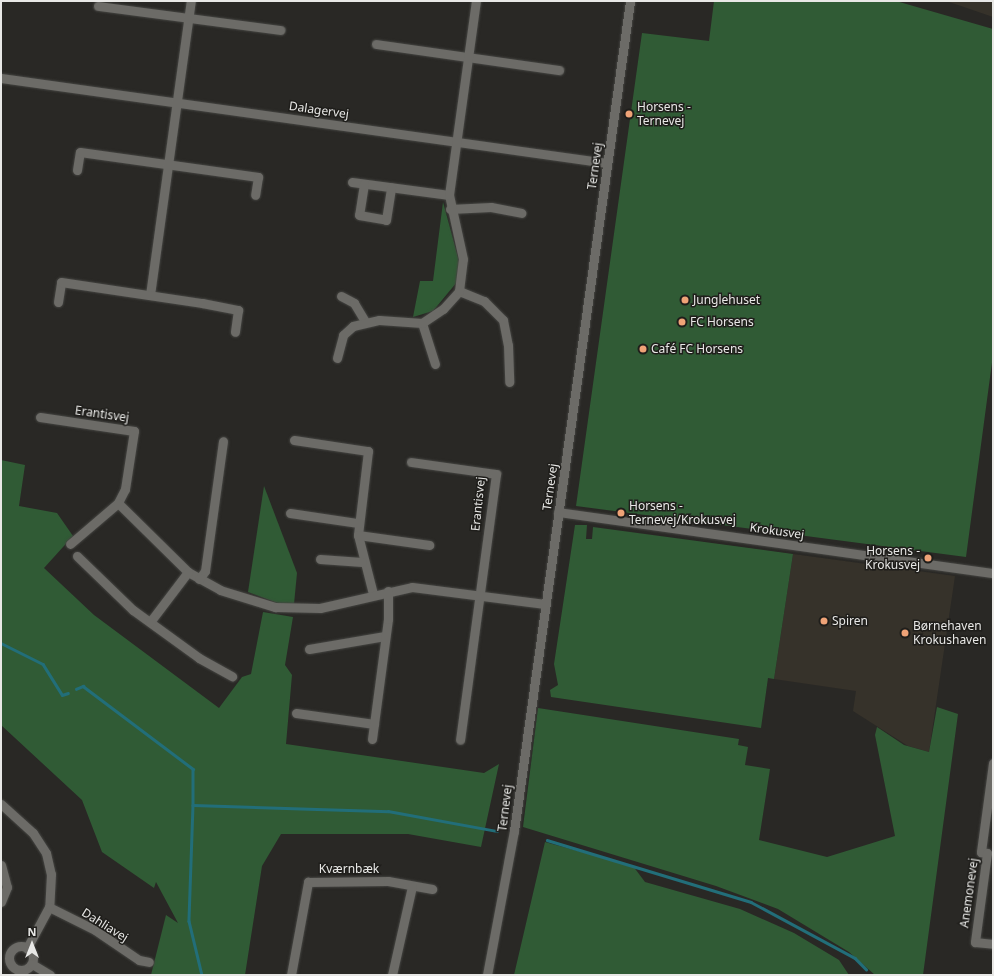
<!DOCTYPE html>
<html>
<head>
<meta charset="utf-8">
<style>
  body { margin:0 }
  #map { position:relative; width:994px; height:976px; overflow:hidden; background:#292825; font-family:"Noto Sans",sans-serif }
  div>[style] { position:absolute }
  .built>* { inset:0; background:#36322a }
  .green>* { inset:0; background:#305b35 }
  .stream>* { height:2.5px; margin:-1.25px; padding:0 1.25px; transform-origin:1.25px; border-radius:1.25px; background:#226e79 }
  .roads { filter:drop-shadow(0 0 1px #454542) drop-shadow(0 0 1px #454542) }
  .minor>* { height:9px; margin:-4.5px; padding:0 4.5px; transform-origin:4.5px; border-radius:4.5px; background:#6c6b67 }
  .minor>.ring { margin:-4.5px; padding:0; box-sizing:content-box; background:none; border:9px solid #6c6b67; border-radius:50% }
  .dots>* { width:11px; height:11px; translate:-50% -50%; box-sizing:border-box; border:2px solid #1f1e1b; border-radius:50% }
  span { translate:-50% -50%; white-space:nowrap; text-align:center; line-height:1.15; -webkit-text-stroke:3px #1f1e1b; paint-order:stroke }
  .poi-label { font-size:12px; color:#e8e8e6 }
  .left { translate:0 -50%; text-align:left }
  .right { translate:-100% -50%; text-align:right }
  .street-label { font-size:12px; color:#e8e8e6 }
  .frame { position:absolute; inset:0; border:2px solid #e8e8e6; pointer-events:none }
  .north { position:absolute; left:12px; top:924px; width:40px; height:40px; -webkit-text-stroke:3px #1f1e1b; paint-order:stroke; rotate:0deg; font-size:11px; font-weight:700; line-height:16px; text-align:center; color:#e8e8e6 }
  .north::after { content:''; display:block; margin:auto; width:14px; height:18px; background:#e8e8e6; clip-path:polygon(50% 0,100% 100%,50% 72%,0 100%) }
</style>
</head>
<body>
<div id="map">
  <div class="built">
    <div style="clip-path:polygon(946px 1px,993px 1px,993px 17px,961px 6px)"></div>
    <div style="clip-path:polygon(793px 554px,955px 576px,929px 752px,908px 746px,853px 711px,856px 691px,774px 679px)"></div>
  </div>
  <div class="green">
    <div style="clip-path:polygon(714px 1px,896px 1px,993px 29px,993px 355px,966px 557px,576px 506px,642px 33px,709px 41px)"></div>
    <div style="clip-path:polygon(443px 202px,459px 261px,457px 282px,433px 311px,413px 317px,420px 281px,433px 281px)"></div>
    <div style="clip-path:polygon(1px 460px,25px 465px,19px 506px,57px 513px,73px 536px,44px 568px,94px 615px,219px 708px,242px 677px,251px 674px,263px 612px,293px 617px,285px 665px,292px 675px,286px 744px,484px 773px,499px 764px,481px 847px,408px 834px,281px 834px,262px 866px,245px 975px,151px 975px,166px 915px,178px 923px,156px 882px,154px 888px,102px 852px,82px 800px,1px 725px)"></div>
    <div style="clip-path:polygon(264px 486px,297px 573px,294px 604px,280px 604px,248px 592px)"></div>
    <div style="clip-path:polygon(575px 525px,587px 525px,586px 539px,592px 539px,593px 527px,793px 554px,774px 679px,768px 678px,761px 728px,551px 697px,550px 690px,558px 685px,554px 664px)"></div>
    <div style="clip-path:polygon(937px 707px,958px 714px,923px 975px,875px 975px,849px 952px,778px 909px,716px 886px,523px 827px,538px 708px,739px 739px,738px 745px,748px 747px,745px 765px,770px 769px,759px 840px,827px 857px,895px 836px,875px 735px,877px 727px,904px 745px,929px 752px)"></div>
    <div style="clip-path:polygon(545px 842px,633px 866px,645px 882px,740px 909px,794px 933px,839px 960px,849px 975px,514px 975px)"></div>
  </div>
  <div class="stream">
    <div style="left:1px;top:643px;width:47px;rotate:26.6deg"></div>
    <div style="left:43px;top:664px;width:36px;rotate:58deg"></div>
    <div style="left:62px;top:695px;width:6px;rotate:-18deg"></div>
    <div style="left:76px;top:689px;width:8px;rotate:-23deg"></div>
    <div style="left:83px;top:686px;width:138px;rotate:37deg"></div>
    <div style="left:193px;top:769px;width:36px;rotate:90deg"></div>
    <div style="left:193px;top:805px;width:195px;rotate:1.8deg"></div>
    <div style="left:388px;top:811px;width:111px;rotate:10.4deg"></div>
    <div style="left:193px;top:805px;width:116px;rotate:92deg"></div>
    <div style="left:189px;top:921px;width:56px;rotate:76.5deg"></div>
    <div style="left:547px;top:840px;width:213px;rotate:16.9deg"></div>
    <div style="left:751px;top:902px;width:118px;rotate:28.3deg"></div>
    <div style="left:855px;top:958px;width:16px;rotate:45deg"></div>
  </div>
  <div class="roads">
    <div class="minor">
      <div style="left:98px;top:6px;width:184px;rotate:7.5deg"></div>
      <div style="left:376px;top:44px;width:185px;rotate:8.1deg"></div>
      <div style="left:1px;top:78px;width:612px;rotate:7.98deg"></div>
      <div style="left:77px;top:170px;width:18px;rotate:-81deg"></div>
      <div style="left:80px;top:152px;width:180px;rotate:8deg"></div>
      <div style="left:258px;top:177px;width:18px;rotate:99deg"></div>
      <div style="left:352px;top:182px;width:98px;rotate:7.6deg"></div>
      <div style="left:364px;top:184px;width:31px;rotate:99deg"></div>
      <div style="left:359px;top:215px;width:27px;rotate:10deg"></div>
      <div style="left:386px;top:220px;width:33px;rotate:-81deg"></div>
      <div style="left:450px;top:209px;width:41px;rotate:-2.8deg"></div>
      <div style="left:491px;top:207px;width:31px;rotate:11deg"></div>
      <div style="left:459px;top:291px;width:27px;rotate:22deg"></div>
      <div style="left:484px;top:301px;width:27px;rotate:45deg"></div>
      <div style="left:503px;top:320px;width:25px;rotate:79deg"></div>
      <div style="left:508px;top:345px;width:37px;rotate:88deg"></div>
      <div style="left:150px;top:295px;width:297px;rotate:-82.1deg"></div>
      <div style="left:341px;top:296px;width:15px;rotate:28deg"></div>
      <div style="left:354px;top:303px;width:21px;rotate:59deg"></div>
      <div style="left:58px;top:302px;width:20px;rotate:-81deg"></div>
      <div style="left:61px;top:282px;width:143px;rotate:8.5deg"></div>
      <div style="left:202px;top:303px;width:37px;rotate:11deg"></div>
      <div style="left:238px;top:310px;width:22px;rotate:98deg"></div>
      <div style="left:422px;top:323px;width:43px;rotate:72.4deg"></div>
      <div style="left:337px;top:358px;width:24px;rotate:-75deg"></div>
      <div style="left:343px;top:335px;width:13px;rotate:-42deg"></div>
      <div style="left:353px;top:326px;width:27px;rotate:-13deg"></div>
      <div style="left:379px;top:320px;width:43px;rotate:4deg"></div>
      <div style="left:422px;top:323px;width:25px;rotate:-34deg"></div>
      <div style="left:443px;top:309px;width:24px;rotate:-48deg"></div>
      <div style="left:459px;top:291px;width:32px;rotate:-83deg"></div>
      <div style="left:463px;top:259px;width:66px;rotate:-102.3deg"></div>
      <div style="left:449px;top:195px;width:196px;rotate:-82.1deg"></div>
      <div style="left:40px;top:417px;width:95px;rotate:8.5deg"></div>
      <div style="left:134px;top:431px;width:59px;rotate:98.8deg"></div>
      <div style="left:125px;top:489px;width:16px;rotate:117deg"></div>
      <div style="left:118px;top:503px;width:63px;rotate:139.5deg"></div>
      <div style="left:294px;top:440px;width:75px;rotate:8.5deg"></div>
      <div style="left:368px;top:451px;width:85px;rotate:96.8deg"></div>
      <div style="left:358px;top:535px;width:61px;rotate:75.7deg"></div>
      <div style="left:411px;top:462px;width:86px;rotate:8deg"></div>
      <div style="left:496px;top:474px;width:268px;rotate:97.7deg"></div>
      <div style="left:118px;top:503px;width:98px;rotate:44.6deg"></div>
      <div style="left:188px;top:572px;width:37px;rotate:29deg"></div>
      <div style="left:220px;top:590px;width:58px;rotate:17.2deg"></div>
      <div style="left:275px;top:607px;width:45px;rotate:1.3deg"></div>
      <div style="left:320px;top:608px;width:94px;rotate:-12.9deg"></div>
      <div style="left:412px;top:587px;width:134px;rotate:7.3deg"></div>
      <div style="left:558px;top:512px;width:439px;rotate:8deg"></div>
      <div style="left:290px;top:513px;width:69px;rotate:8.4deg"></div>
      <div style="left:358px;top:535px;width:72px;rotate:8deg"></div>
      <div style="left:77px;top:556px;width:78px;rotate:44deg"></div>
      <div style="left:133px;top:610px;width:82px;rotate:36deg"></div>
      <div style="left:199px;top:658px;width:38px;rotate:29deg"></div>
      <div style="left:320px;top:559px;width:42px;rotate:4.1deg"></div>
      <div style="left:199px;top:579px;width:10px;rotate:-53deg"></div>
      <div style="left:205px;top:571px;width:131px;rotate:-82.1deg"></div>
      <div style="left:150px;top:622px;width:63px;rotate:-52.8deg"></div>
      <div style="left:309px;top:649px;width:77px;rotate:-9.7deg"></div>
      <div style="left:296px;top:713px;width:79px;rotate:8deg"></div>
      <div style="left:372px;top:739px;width:121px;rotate:-82.4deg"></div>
      <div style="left:388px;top:619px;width:28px;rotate:-90deg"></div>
      <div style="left:993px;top:763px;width:90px;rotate:97.7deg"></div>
      <div style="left:981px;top:852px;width:6px;rotate:9deg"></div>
      <div style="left:987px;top:853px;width:90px;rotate:97.7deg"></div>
      <div style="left:975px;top:942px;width:18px;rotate:6deg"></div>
      <div style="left:1px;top:804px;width:43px;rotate:42.2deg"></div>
      <div style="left:33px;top:833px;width:24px;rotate:57deg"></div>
      <div style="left:46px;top:853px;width:22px;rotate:77deg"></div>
      <div style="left:51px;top:874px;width:33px;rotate:93deg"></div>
      <div style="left:49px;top:907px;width:47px;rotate:118.2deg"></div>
      <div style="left:1px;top:865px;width:23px;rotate:75deg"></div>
      <div style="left:7px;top:887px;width:16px;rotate:112deg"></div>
      <div style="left:49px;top:907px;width:51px;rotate:26.6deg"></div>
      <div style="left:95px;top:930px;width:53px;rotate:34.3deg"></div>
      <div style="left:139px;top:960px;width:10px;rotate:11deg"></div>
      <div class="ring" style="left:9px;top:946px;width:15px;height:15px"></div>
      <div style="left:32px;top:964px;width:21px;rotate:31deg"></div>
      <div style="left:291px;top:975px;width:95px;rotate:-79.6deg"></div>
      <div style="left:308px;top:882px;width:80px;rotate:-0.7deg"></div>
      <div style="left:388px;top:881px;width:45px;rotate:10.3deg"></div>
      <div style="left:392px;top:975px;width:91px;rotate:-77.3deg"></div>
      <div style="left:487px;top:975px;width:147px;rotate:-79.4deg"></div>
      <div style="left:514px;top:831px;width:838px;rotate:-82.04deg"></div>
    </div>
  </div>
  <div class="dots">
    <div style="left:629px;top:114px;background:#efa377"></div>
    <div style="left:685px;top:300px;background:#efa377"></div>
    <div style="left:682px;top:322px;background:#efa377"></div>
    <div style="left:643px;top:349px;background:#efa377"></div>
    <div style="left:621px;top:513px;background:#efa377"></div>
    <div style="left:928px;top:558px;background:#efa377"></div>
    <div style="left:824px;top:621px;background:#efa377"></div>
    <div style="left:905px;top:633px;background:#efa377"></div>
  </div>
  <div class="poi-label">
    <span class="left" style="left:637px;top:114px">Horsens -<br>Ternevej</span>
    <span class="left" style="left:693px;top:300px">Junglehuset</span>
    <span class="left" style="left:690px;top:322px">FC Horsens</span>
    <span class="left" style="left:651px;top:349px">Café FC Horsens</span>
    <span class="left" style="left:629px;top:513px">Horsens -<br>Ternevej/Krokusvej</span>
    <span class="right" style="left:920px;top:558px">Horsens -<br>Krokusvej</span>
    <span class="left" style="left:832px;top:621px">Spiren</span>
    <span class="left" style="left:913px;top:633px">Børnehaven<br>Krokushaven</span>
  </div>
  <div class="street-label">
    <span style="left:319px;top:110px;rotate:8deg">Dalagervej</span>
    <span style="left:595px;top:166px;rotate:-82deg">Ternevej</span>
    <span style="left:102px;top:414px;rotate:8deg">Erantisvej</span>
    <span style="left:550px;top:487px;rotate:-82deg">Ternevej</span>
    <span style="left:478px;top:504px;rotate:-84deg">Erantisvej</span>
    <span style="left:777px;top:531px;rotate:8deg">Krokusvej</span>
    <span style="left:505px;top:808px;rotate:-83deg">Ternevej</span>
    <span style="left:349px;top:869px">Kværnbæk</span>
    <span style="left:969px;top:893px;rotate:-82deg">Anemonevej</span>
    <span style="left:105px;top:925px;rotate:32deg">Dahliavej</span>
  </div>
  <div class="frame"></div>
  <div class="north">N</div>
</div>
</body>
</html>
